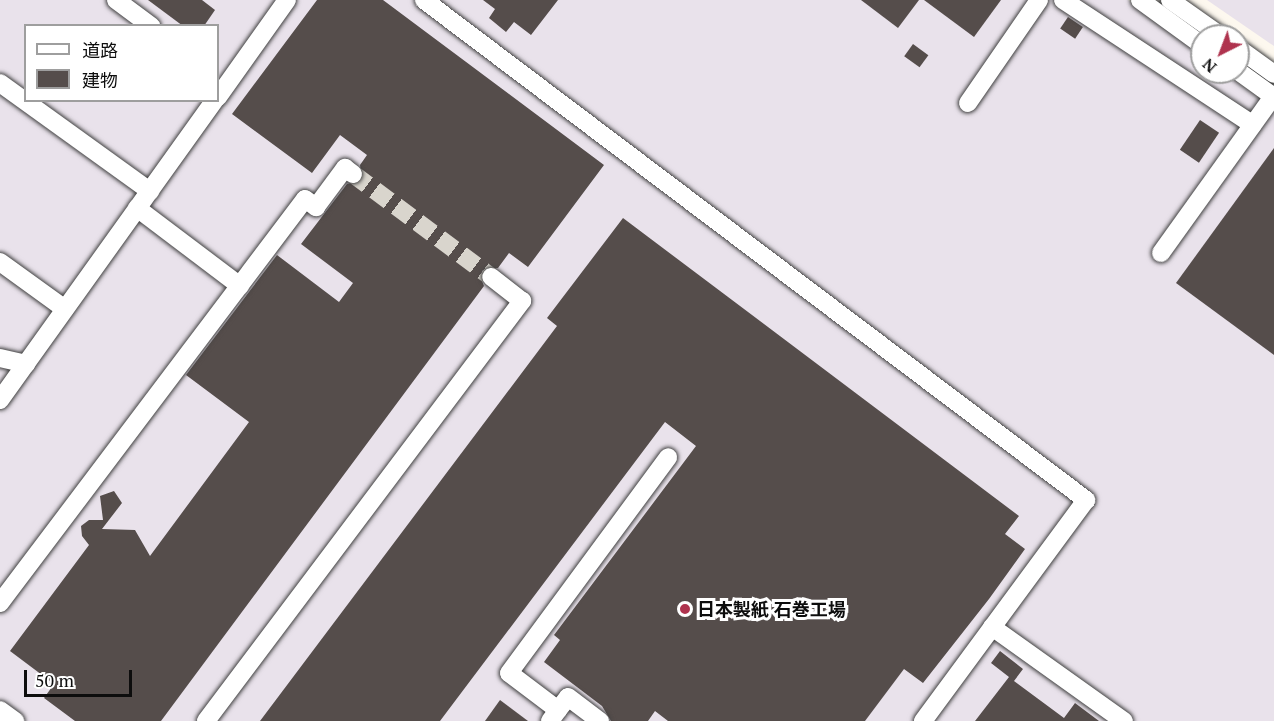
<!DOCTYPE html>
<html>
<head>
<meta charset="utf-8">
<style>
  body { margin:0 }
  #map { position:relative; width:1274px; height:721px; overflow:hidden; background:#fdf8ef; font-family:"PT Serif","Noto Sans JP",serif }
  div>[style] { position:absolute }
  .industrial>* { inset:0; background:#e9e2eb }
  .building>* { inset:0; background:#554d4b; transform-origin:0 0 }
  .minor-tunnel>* { height:18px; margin-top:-9px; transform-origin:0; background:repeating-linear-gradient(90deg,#d9d5cd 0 18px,transparent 0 27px) }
  .roads { filter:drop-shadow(0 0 2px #404040) drop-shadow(0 0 2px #404040) }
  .minor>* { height:18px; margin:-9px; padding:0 9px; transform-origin:9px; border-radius:9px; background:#fff }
  .dots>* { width:16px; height:16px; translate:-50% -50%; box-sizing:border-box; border:3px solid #fff; border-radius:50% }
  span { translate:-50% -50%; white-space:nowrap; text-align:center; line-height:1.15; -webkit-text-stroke:6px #fff; paint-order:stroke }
  .poi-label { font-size:18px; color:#0d0d0d; font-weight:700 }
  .left { translate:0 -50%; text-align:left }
  .legend { position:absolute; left:24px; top:24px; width:195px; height:78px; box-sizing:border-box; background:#fff; border:2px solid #9e9e9e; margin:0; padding:8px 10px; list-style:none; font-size:18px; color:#0d0d0d }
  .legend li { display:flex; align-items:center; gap:12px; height:30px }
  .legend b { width:30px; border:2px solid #9e9e9e }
  .north { position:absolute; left:1190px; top:24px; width:60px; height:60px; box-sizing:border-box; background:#fff; border:2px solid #9e9e9e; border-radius:50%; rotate:222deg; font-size:16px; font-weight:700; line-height:24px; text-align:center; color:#0d0d0d }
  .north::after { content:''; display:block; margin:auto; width:21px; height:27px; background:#af334e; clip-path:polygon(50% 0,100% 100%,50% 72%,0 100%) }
  .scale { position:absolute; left:24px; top:670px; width:108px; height:27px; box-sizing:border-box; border:3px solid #0d0d0d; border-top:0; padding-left:8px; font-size:18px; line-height:21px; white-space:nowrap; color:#0d0d0d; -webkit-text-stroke:4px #fff; paint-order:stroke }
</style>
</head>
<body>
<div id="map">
  <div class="industrial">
    <div style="clip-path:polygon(evenodd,0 0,1128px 0,1202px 55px,1202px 72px,1224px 72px,1274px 109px,1274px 721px,0 721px,0 0,26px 26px,218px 26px,218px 100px,26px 100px,26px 26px)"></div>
    <div style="clip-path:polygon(1207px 0,1274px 0,1274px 46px)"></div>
  </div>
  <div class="building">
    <div style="clip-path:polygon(148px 0,202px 0,215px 10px,204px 26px,183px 26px)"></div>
    <div style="clip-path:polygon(317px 0,383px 0,604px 165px,528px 267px,509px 253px,498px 268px,483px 270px,480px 276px,484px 286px,161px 721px,75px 721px,44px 698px,54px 684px,10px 651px,89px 545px,82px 536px,81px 526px,89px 520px,103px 520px,100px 496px,114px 491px,122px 503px,102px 529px,135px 530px,150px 556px,249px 422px,186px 375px,277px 255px,339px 302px,353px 283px,301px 244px,347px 184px,362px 180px,360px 165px,367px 155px,340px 135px,312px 173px,232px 114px)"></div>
    <div style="clip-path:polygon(483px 0,558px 0,531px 35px,514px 22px,506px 32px,489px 18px,495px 9px)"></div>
    <div style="clip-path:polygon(861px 0,919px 0,898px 28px)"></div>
    <div style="clip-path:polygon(924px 0,1001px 0,974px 37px)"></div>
    <div style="left:1068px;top:17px;width:18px;height:14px;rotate:34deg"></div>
    <div style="left:913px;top:44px;width:19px;height:15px;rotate:36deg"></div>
    <div style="left:1200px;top:120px;width:23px;height:36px;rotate:34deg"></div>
    <div style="clip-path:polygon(1274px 148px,1274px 355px,1176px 283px)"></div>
    <div style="clip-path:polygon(623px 218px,1019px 516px,1005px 534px,1025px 549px,989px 599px,923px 683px,904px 669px,865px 721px,668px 721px,655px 711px,648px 721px,611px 721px,602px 706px,544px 662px,560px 640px,554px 635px,696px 446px,665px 422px,440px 721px,260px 721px,557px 326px,547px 318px)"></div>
    <div style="clip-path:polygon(1000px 651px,1023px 669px,1014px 681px,1064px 718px,1075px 703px,1099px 721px,975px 721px,1009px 677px,991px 663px)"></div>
    <div style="clip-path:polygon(500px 700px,528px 721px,485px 721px)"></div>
  </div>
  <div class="minor-tunnel">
    <div style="left:353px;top:174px;width:172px;rotate:36.7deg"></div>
  </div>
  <div class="roads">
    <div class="minor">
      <div style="left:116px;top:0;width:44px;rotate:36.6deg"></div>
      <div style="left:424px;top:0;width:830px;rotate:37.06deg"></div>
      <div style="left:1086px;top:500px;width:275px;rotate:126.4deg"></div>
      <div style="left:1063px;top:0;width:227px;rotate:33.3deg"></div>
      <div style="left:1140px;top:0;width:77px;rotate:36deg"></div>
      <div style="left:1170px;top:0;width:62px;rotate:35.2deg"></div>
      <div style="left:1238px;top:48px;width:44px;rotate:35.8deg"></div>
      <div style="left:1238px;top:71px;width:44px;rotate:35.8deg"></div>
      <div style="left:0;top:83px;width:185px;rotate:35.8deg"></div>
      <div style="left:218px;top:97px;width:119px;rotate:-54.6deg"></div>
      <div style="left:968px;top:103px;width:125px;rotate:-55.4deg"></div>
      <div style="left:137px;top:208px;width:129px;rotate:37.1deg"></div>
      <div style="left:1161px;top:253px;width:194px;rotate:-54.4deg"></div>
      <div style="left:0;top:262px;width:80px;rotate:35.9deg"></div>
      <div style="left:0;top:358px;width:27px;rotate:13deg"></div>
      <div style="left:0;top:400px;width:369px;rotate:-54.4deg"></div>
      <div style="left:0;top:603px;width:506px;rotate:-52.95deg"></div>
      <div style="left:305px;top:199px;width:14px;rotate:36deg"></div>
      <div style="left:316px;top:207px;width:49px;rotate:-53.4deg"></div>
      <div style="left:345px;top:168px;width:10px;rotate:37deg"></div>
      <div style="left:992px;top:627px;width:162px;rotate:35.5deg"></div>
      <div style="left:0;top:710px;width:19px;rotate:36deg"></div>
      <div style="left:558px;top:710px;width:16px;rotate:-52deg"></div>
      <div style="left:568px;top:697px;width:40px;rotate:37deg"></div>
      <div style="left:206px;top:721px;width:526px;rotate:-53.04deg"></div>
      <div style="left:522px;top:301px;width:39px;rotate:-142deg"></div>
      <div style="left:550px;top:721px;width:14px;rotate:-54deg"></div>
      <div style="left:558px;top:710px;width:61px;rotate:-142.9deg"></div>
      <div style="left:509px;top:673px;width:268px;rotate:-53.6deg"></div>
    </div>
  </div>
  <div class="dots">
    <div style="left:685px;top:609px;background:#af334e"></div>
  </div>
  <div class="poi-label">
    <span class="left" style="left:697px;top:609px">日本製紙 石巻工場</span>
  </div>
  <ul class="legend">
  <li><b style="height:8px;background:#fff"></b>道路</li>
  <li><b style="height:16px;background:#554d4b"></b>建物</li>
  </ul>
  <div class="north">N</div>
  <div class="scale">50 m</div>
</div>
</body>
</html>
